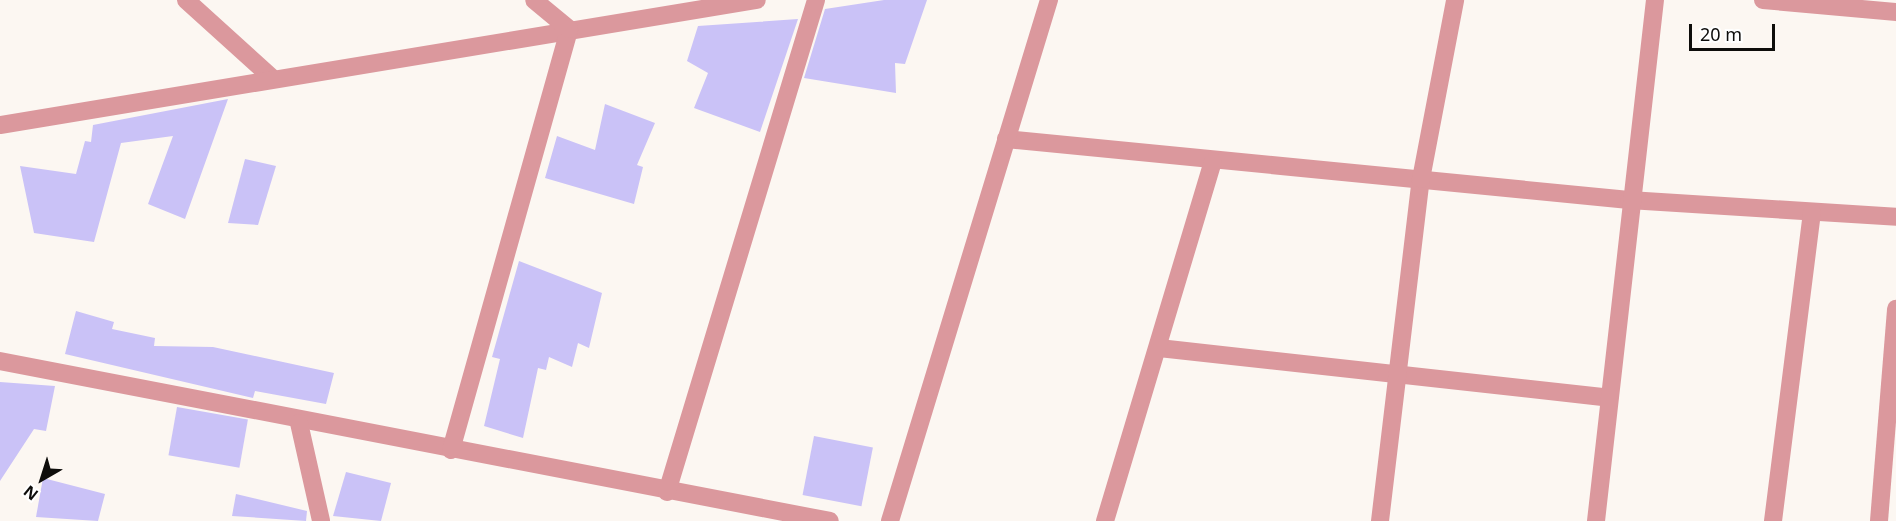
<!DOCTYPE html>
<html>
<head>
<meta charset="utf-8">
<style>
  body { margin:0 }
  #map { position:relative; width:1896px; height:521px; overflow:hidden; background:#fcf7f2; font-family:"Noto Sans",sans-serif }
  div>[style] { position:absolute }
  .building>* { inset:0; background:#cac2f7; transform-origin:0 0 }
  .street>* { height:18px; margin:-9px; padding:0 9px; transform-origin:9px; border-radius:9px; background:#db989d }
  span { translate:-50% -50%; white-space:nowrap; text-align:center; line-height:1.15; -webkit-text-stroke:6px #fff; paint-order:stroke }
  .north { position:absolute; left:12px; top:449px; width:60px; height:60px; -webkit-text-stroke:4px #fff; paint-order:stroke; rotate:219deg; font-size:16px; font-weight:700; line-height:24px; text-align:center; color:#0e0d0b }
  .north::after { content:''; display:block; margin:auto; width:21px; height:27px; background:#0e0d0b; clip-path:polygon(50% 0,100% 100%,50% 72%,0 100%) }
  .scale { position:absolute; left:1689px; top:24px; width:86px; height:27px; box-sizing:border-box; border:3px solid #0e0d0b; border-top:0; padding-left:8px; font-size:18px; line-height:21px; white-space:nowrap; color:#0e0d0b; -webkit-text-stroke:4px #fff; paint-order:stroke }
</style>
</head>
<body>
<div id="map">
  <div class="building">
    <div style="clip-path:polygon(884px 0,927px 0,905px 64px,895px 63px,896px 93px,804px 78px,825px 9px)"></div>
    <div style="clip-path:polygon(798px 19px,760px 132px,694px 108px,708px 73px,687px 61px,698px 26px)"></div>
    <div style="clip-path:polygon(228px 99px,185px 219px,148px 204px,173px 136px,121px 143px,94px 242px,34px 233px,20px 166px,76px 174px,85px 141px,91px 142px,93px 125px)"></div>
    <div style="clip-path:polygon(605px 104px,655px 123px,637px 165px,643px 167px,634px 204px,545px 178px,557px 136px,595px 150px)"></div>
    <div style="clip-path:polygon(245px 159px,276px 166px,258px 225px,228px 223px)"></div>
    <div style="clip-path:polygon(519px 261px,602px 293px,589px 348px,578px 343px,572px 367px,549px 357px,546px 370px,538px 368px,523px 438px,484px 426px,500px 359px,492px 357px)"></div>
    <div style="clip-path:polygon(76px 311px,114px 322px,112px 329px,155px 338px,154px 346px,213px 347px,334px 373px,326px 404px,255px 391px,253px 398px,65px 354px)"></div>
    <div style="clip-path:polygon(0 382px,55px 386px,46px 431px,34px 429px,0 481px)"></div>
    <div style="left:177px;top:407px;width:72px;height:49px;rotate:10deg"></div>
    <div style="left:814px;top:436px;width:60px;height:60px;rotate:11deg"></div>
    <div style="clip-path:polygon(346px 472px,391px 483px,381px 521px,333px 516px)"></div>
    <div style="clip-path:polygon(43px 478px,105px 494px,98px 521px,36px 517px)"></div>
    <div style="clip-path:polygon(236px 494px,307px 511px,306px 521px,232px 516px)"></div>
  </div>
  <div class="street">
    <div style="left:186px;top:0;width:115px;rotate:42.2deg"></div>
    <div style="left:1763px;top:0;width:134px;rotate:5.2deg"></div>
    <div style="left:0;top:125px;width:767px;rotate:-9.38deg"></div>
    <div style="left:1006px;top:139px;width:626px;rotate:5.59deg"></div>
    <div style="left:1629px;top:200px;width:268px;rotate:3.6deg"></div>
    <div style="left:1159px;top:348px;width:453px;rotate:6.3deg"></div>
    <div style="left:0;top:361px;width:845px;rotate:10.91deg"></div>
    <div style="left:299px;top:423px;width:100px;rotate:77.3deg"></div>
    <div style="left:451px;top:450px;width:437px;rotate:-74.3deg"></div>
    <div style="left:569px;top:29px;width:45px;rotate:-140.4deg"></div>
    <div style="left:667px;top:492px;width:514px;rotate:-73.15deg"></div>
    <div style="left:890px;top:521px;width:545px;rotate:-73.03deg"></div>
    <div style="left:1105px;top:521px;width:375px;rotate:-73.3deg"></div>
    <div style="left:1380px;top:521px;width:344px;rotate:-83.2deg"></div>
    <div style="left:1421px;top:179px;width:182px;rotate:-79.2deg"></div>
    <div style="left:1596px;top:521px;width:524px;rotate:-83.54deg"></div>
    <div style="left:1773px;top:521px;width:311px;rotate:-82.8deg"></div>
    <div style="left:1879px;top:521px;width:213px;rotate:-85.4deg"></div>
  </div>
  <div class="north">N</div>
  <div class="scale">20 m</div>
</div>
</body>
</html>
